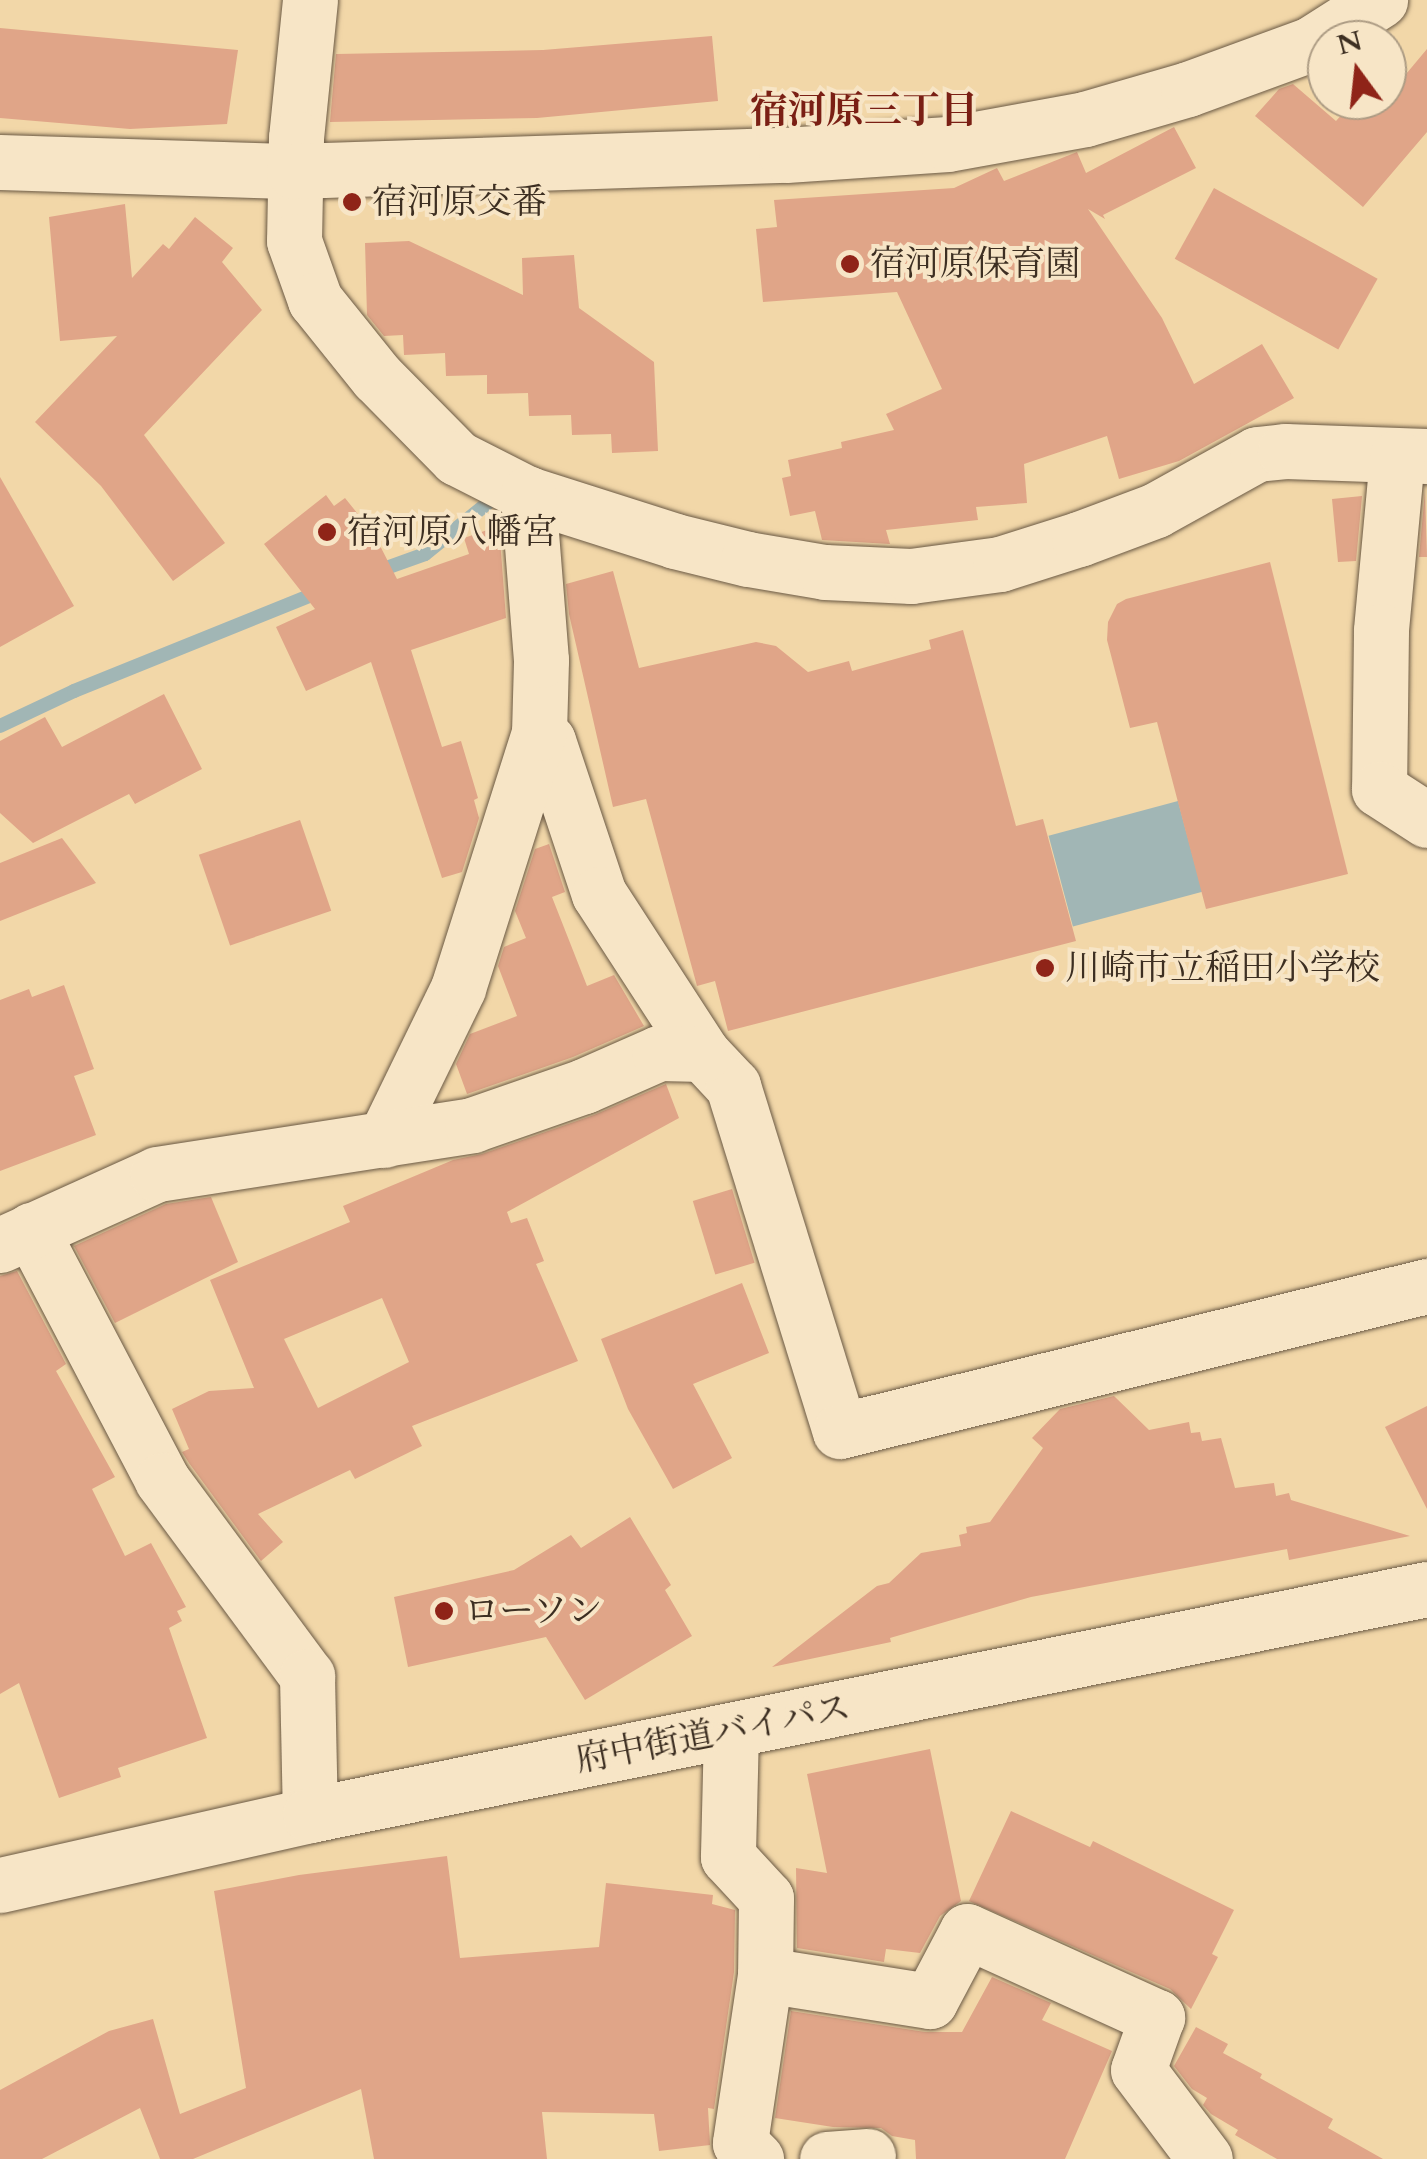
<!DOCTYPE html>
<html>
<head>
<meta charset="utf-8">
<style>
  body { margin:0 }
  #map { position:relative; width:1427px; height:2159px; overflow:hidden; background:#f2d7a8; font-family:Cardo,"Noto Serif JP",serif }
  div>[style] { position:absolute }
  .water>* { inset:0; background:#a1b6b5; transform-origin:0 0 }
  .stream>* { height:14px; margin:-7px; padding:0 7px; transform-origin:7px; border-radius:7px; background:#a1b6b5 }
  .building>* { inset:0; background:#e0a588; transform-origin:0 0 }
  .roads { filter:drop-shadow(0 0 2px #6a5944) drop-shadow(0 0 2px #6a5944) }
  .minor>* { height:55px; margin:-27.5px; padding:0 27.5px; transform-origin:27.5px; border-radius:27.5px; background:#f7e5c6 }
  .dots>* { width:28px; height:28px; translate:-50% -50%; box-sizing:border-box; border:5px solid #f7e5c6; border-radius:50% }
  span { translate:-50% -50%; white-space:nowrap; text-align:center; line-height:1.15; -webkit-text-stroke:8px #f7e5c6; paint-order:stroke }
  .poi-label { font-size:35px; color:#3d2f22 }
  .left { translate:0 -50%; text-align:left }
  .street-label { font-size:35px; color:#3d2f22 }
  .neighbourhood-label { font-size:38px; color:#7a1f14; font-weight:700 }
  .north { position:absolute; left:1307px; top:20px; width:100px; height:100px; box-sizing:border-box; background:#f7e5c6; border:2px solid #ad9c84; border-radius:50%; rotate:345deg; font-size:28px; font-weight:700; line-height:40px; text-align:center; color:#3d2f22 }
  .north::after { content:''; display:block; margin:auto; width:35px; height:45px; background:#8f2418; clip-path:polygon(50% 0,100% 100%,50% 72%,0 100%) }
</style>
</head>
<body>
<div id="map">
  <div class="water">
    <div style="left:1178px;top:801px;width:94px;height:134px;rotate:75deg"></div>
  </div>
  <div class="stream">
    <div style="left:375px;top:572px;width:53px;rotate:-19.8deg"></div>
    <div style="left:425px;top:554px;width:89px;rotate:-39.1deg"></div>
    <div style="left:0;top:726px;width:82px;rotate:-25.3deg"></div>
    <div style="left:74px;top:691px;width:267px;rotate:-22deg"></div>
  </div>
  <div class="building">
    <div style="clip-path:polygon(0 28px,238px 50px,227px 124px,130px 129px,0 118px)"></div>
    <div style="clip-path:polygon(712px 36px,718px 101px,537px 118px,330px 122px,336px 54px,543px 50px)"></div>
    <div style="clip-path:polygon(1427px 49px,1427px 132px,1363px 207px,1255px 116px,1279px 89px,1293px 84px,1336px 121px,1353px 102px,1370px 117px)"></div>
    <div style="clip-path:polygon(1174px 127px,1196px 168px,1103px 215px,1105px 219px,1088px 209px,1162px 318px,1194px 384px,1262px 344px,1294px 398px,1179px 461px,1119px 479px,1107px 436px,1024px 464px,1027px 503px,976px 507px,978px 520px,886px 530px,890px 544px,822px 540px,815px 511px,790px 516px,782px 478px,791px 476px,788px 460px,842px 448px,841px 442px,894px 430px,886px 414px,942px 389px,897px 292px,763px 302px,756px 229px,777px 227px,774px 200px,954px 188px,997px 168px,1004px 181px,1077px 152px,1086px 173px)"></div>
    <div style="left:1214px;top:188px;width:187px;height:81px;rotate:29deg"></div>
    <div style="clip-path:polygon(125px 204px,132px 278px,163px 244px,169px 249px,195px 217px,233px 248px,222px 262px,262px 310px,144px 435px,225px 543px,173px 581px,101px 486px,35px 422px,117px 336px,60px 341px,49px 217px)"></div>
    <div style="clip-path:polygon(409px 241px,523px 295px,522px 258px,574px 255px,579px 308px,654px 362px,658px 451px,612px 453px,611px 434px,572px 435px,571px 415px,529px 416px,528px 393px,487px 394px,487px 375px,446px 376px,445px 353px,404px 355px,403px 335px,384px 336px,367px 315px,365px 243px)"></div>
    <div style="clip-path:polygon(0 477px,74px 606px,0 647px)"></div>
    <div style="clip-path:polygon(1425px 491px,1427px 557px,1419px 557px)"></div>
    <div style="clip-path:polygon(326px 495px,334px 506px,345px 498px,374px 534px,397px 579px,469px 554px,464px 538px,499px 526px,506px 618px,411px 650px,442px 747px,461px 741px,478px 798px,474px 800px,479px 818px,462px 872px,442px 878px,371px 662px,306px 691px,276px 627px,315px 609px,264px 544px)"></div>
    <div style="clip-path:polygon(1362px 496px,1356px 561px,1338px 562px,1332px 499px)"></div>
    <div style="clip-path:polygon(1270px 562px,1348px 874px,1206px 909px,1157px 722px,1130px 728px,1107px 640px,1108px 622px,1117px 604px,1126px 599px)"></div>
    <div style="clip-path:polygon(613px 571px,639px 668px,756px 642px,776px 646px,808px 672px,849px 661px,852px 671px,931px 649px,929px 640px,963px 630px,1016px 826px,1043px 819px,1076px 941px,728px 1031px,715px 981px,697px 986px,646px 799px,613px 807px,569px 614px,566px 584px)"></div>
    <div style="clip-path:polygon(164px 694px,202px 769px,135px 804px,129px 794px,33px 843px,0 813px,0 741px,45px 717px,62px 747px)"></div>
    <div style="left:300px;top:820px;width:96px;height:107px;rotate:71deg"></div>
    <div style="clip-path:polygon(62px 838px,96px 883px,0 921px,0 863px)"></div>
    <div style="clip-path:polygon(549px 844px,565px 892px,552px 897px,587px 986px,614px 975px,644px 1026px,573px 1057px,467px 1094px,456px 1064px,470px 1034px,517px 1016px,498px 966px,504px 947px,526px 938px,515px 911px,535px 849px)"></div>
    <div style="clip-path:polygon(64px 985px,94px 1069px,74px 1076px,96px 1135px,0 1171px,0 1000px,29px 989px,32px 997px)"></div>
    <div style="clip-path:polygon(evenodd,666px 1084px,679px 1118px,507px 1212px,511px 1223px,527px 1218px,544px 1261px,536px 1264px,578px 1361px,412px 1426px,422px 1446px,355px 1479px,350px 1470px,258px 1514px,283px 1542px,261px 1561px,189px 1463px,182px 1452px,189px 1449px,172px 1409px,209px 1391px,254px 1388px,210px 1280px,350px 1222px,343px 1206px,453px 1160px,482px 1154px,594px 1115px,666px 1084px,382px 1298px,409px 1362px,318px 1408px,284px 1339px,382px 1298px)"></div>
    <div style="left:732px;top:1189px;width:77px;height:41px;rotate:73deg"></div>
    <div style="clip-path:polygon(211px 1197px,238px 1262px,115px 1323px,74px 1246px,166px 1204px)"></div>
    <div style="clip-path:polygon(17px 1271px,66px 1364px,56px 1371px,115px 1477px,92px 1489px,125px 1556px,151px 1543px,186px 1607px,177px 1611px,182px 1621px,169px 1628px,207px 1738px,118px 1768px,121px 1777px,59px 1798px,19px 1683px,0 1694px,0 1276px)"></div>
    <div style="clip-path:polygon(742px 1283px,769px 1353px,693px 1384px,732px 1458px,673px 1489px,628px 1409px,601px 1339px)"></div>
    <div style="clip-path:polygon(1114px 1396px,1149px 1430px,1189px 1422px,1191px 1433px,1200px 1432px,1202px 1441px,1221px 1438px,1235px 1488px,1274px 1483px,1276px 1496px,1289px 1493px,1291px 1500px,1410px 1536px,1289px 1560px,1287px 1549px,1031px 1597px,890px 1638px,891px 1642px,772px 1667px,877px 1586px,889px 1583px,921px 1553px,961px 1546px,959px 1535px,967px 1533px,966px 1527px,990px 1522px,1043px 1448px,1032px 1438px,1060px 1409px)"></div>
    <div style="clip-path:polygon(1427px 1406px,1427px 1509px,1385px 1427px)"></div>
    <div style="clip-path:polygon(630px 1517px,671px 1585px,665px 1590px,692px 1636px,585px 1700px,546px 1637px,408px 1667px,394px 1597px,514px 1570px,571px 1535px,581px 1548px)"></div>
    <div style="clip-path:polygon(930px 1749px,961px 1901px,940px 1916px,920px 1953px,886px 1949px,884px 1962px,797px 1948px,796px 1868px,827px 1873px,807px 1774px)"></div>
    <div style="clip-path:polygon(1011px 1811px,1090px 1847px,1093px 1841px,1234px 1910px,1212px 1954px,1218px 1957px,1191px 2009px,1170px 1989px,969px 1901px)"></div>
    <div style="clip-path:polygon(447px 1856px,460px 1958px,599px 1947px,606px 1883px,713px 1895px,712px 1904px,735px 1910px,734px 1972px,714px 2109px,708px 2108px,710px 2145px,659px 2151px,654px 2114px,542px 2112px,547px 2159px,374px 2159px,361px 2089px,193px 2159px,160px 2159px,140px 2108px,42px 2159px,0 2159px,0 2090px,109px 2031px,153px 2019px,180px 2114px,246px 2088px,214px 1891px,299px 1875px)"></div>
    <div style="clip-path:polygon(992px 1977px,1051px 2003px,1042px 2020px,1112px 2051px,1065px 2159px,916px 2159px,915px 2140px,892px 2136px,881px 2128px,833px 2127px,775px 2118px,791px 2011px,925px 2032px,962px 2032px)"></div>
    <div style="clip-path:polygon(1196px 2027px,1228px 2044px,1223px 2053px,1262px 2074px,1260px 2078px,1333px 2119px,1328px 2128px,1383px 2159px,1277px 2159px,1235px 2135px,1238px 2130px,1211px 2114px,1203px 2105px,1207px 2098px,1192px 2089px,1174px 2066px)"></div>
  </div>
  <div class="roads">
    <div class="minor">
      <div style="left:310px;top:0;width:139px;rotate:95.8deg"></div>
      <div style="left:296px;top:138px;width:103px;rotate:91.1deg"></div>
      <div style="left:294px;top:241px;width:63px;rotate:70.4deg"></div>
      <div style="left:315px;top:300px;width:99px;rotate:51.2deg"></div>
      <div style="left:377px;top:377px;width:114px;rotate:45.4deg"></div>
      <div style="left:457px;top:458px;width:80px;rotate:26.9deg"></div>
      <div style="left:528px;top:494px;width:154px;rotate:17.7deg"></div>
      <div style="left:675px;top:541px;width:75px;rotate:13.9deg"></div>
      <div style="left:748px;top:559px;width:78px;rotate:9.6deg"></div>
      <div style="left:825px;top:572px;width:86px;rotate:2.7deg"></div>
      <div style="left:911px;top:576px;width:90px;rotate:-7.7deg"></div>
      <div style="left:1000px;top:564px;width:83px;rotate:-17.6deg"></div>
      <div style="left:1079px;top:539px;width:82px;rotate:-20.6deg"></div>
      <div style="left:1156px;top:510px;width:115px;rotate:-29deg"></div>
      <div style="left:1257px;top:454px;width:28px;rotate:-6deg"></div>
      <div style="left:1285px;top:451px;width:142px;rotate:2deg"></div>
      <div style="left:0;top:162px;width:294px;rotate:1.8deg"></div>
      <div style="left:294px;top:171px;width:492px;rotate:-1.9deg"></div>
      <div style="left:786px;top:155px;width:162px;rotate:-3.9deg"></div>
      <div style="left:948px;top:144px;width:139px;rotate:-10.3deg"></div>
      <div style="left:1085px;top:119px;width:107px;rotate:-16.2deg"></div>
      <div style="left:1188px;top:89px;width:131px;rotate:-20.1deg"></div>
      <div style="left:1311px;top:44px;width:82px;rotate:-32.5deg"></div>
      <div style="left:1397px;top:457px;width:175px;rotate:95.3deg"></div>
      <div style="left:1381px;top:631px;width:158px;rotate:90.7deg"></div>
      <div style="left:1379px;top:789px;width:57px;rotate:32.9deg"></div>
      <div style="left:539px;top:733px;width:12px;rotate:42deg"></div>
      <div style="left:548px;top:741px;width:161px;rotate:71.6deg"></div>
      <div style="left:599px;top:894px;width:191px;rotate:57deg"></div>
      <div style="left:703px;top:1054px;width:44px;rotate:46.8deg"></div>
      <div style="left:733px;top:1086px;width:361px;rotate:72.8deg"></div>
      <div style="left:840px;top:1431px;width:605px;rotate:-13.88deg"></div>
      <div style="left:384px;top:1140px;width:169px;rotate:-64deg"></div>
      <div style="left:458px;top:988px;width:268px;rotate:-72.4deg"></div>
      <div style="left:539px;top:733px;width:73px;rotate:-88.4deg"></div>
      <div style="left:541px;top:660px;width:167px;rotate:-94.5deg"></div>
      <div style="left:31px;top:1230px;width:282px;rotate:62.3deg"></div>
      <div style="left:162px;top:1480px;width:244px;rotate:53.5deg"></div>
      <div style="left:307px;top:1676px;width:139px;rotate:88.8deg"></div>
      <div style="left:0;top:1245px;width:172px;rotate:-24.3deg"></div>
      <div style="left:157px;top:1174px;width:319px;rotate:-8.8deg"></div>
      <div style="left:472px;top:1125px;width:119px;rotate:-19.2deg"></div>
      <div style="left:584px;top:1086px;width:82px;rotate:-23.7deg"></div>
      <div style="left:659px;top:1053px;width:44px;rotate:1.3deg"></div>
      <div style="left:731px;top:1731px;width:126px;rotate:91.4deg"></div>
      <div style="left:728px;top:1857px;width:56px;rotate:47.2deg"></div>
      <div style="left:766px;top:1898px;width:77px;rotate:90.7deg"></div>
      <div style="left:765px;top:1975px;width:170px;rotate:98.5deg"></div>
      <div style="left:740px;top:2143px;width:23px;rotate:45deg"></div>
      <div style="left:0;top:1885px;width:318px;rotate:-12.7deg"></div>
      <div style="left:310px;top:1815px;width:1140px;rotate:-11.44deg"></div>
      <div style="left:765px;top:1975px;width:167px;rotate:9deg"></div>
      <div style="left:930px;top:2001px;width:79px;rotate:-62.1deg"></div>
      <div style="left:967px;top:1931px;width:209px;rotate:24.4deg"></div>
      <div style="left:1157px;top:2017px;width:56px;rotate:109.7deg"></div>
      <div style="left:1138px;top:2070px;width:111px;rotate:53deg"></div>
      <div style="left:827px;top:2159px;width:41px;rotate:-4.2deg"></div>
    </div>
  </div>
  <div class="dots">
    <div style="left:352px;top:202px;background:#8f2418"></div>
    <div style="left:850px;top:264px;background:#8f2418"></div>
    <div style="left:327px;top:532px;background:#8f2418"></div>
    <div style="left:1045px;top:968px;background:#8f2418"></div>
    <div style="left:444px;top:1611px;background:#8f2418"></div>
  </div>
  <div class="poi-label">
    <span class="left" style="left:372px;top:202px">宿河原交番</span>
    <span class="left" style="left:870px;top:264px">宿河原保育園</span>
    <span class="left" style="left:347px;top:532px">宿河原八幡宮</span>
    <span class="left" style="left:1065px;top:968px">川崎市立稲田小学校</span>
    <span class="left" style="left:464px;top:1611px">ローソン</span>
  </div>
  <div class="street-label">
    <span style="left:713px;top:1734px;rotate:-11deg">府中街道バイパス</span>
  </div>
  <div class="neighbourhood-label">
    <span style="left:864px;top:112px">宿河原三丁目</span>
  </div>
  <div class="north">N</div>
</div>
</body>
</html>
